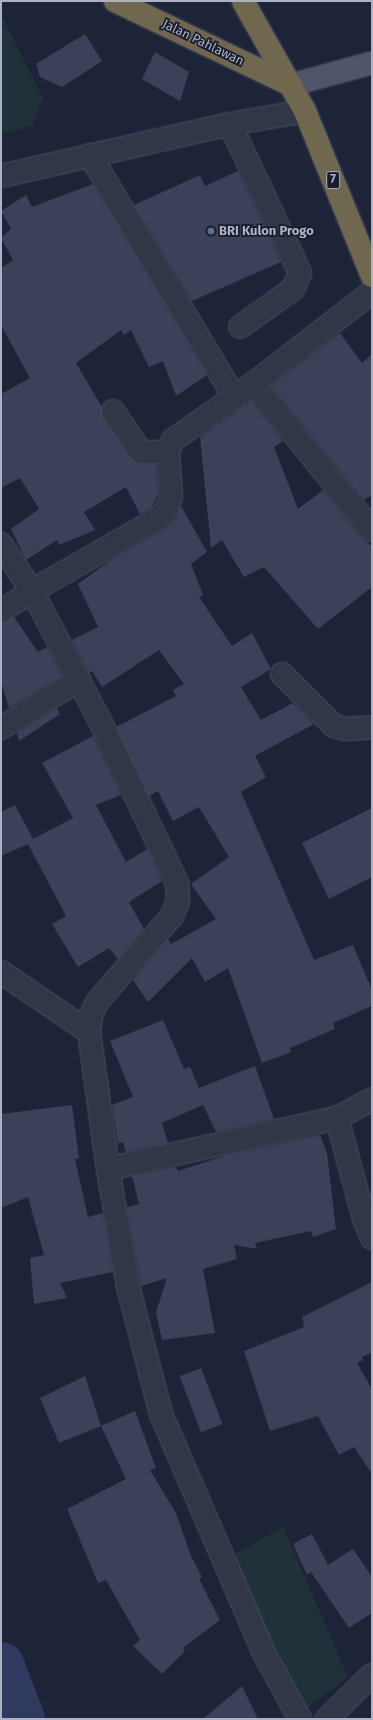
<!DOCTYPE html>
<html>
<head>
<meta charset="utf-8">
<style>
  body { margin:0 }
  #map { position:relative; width:373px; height:1720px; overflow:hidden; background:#1e2438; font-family:"Fira Sans",sans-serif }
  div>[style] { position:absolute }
  .green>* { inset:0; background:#203139 }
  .river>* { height:45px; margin:-22.5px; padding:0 22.5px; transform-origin:22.5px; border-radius:22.5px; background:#2f3a5e }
  .building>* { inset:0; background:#3a4158; transform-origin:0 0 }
  .roads { filter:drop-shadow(0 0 1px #4d5163) drop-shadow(0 0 1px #4d5163) }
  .minor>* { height:22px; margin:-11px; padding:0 11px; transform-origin:11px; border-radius:11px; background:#323748 }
  .major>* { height:22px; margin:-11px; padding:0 11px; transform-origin:11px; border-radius:11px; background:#505569 }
  .highway>* { height:22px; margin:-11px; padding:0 11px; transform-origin:11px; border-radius:11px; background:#6f684e }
  .dots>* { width:11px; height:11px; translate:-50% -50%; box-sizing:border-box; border:2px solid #181c2d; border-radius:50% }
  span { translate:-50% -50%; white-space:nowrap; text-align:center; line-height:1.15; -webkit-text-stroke:3.5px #181c2d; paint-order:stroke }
  .shield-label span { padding:1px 3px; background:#181c2d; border:1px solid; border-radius:3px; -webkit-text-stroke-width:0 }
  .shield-label { font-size:12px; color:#acb1c5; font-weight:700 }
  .street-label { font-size:13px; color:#acb1c5 }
  .poi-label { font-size:13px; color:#acb1c5; font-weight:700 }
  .left { translate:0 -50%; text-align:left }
  .frame { position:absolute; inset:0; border:2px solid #acb1c5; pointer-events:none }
</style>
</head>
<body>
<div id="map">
  <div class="green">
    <div style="clip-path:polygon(1px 14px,43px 99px,32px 126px,1px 134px)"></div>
    <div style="clip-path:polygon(283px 1527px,348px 1677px,294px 1718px,221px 1562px)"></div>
  </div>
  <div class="river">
    <div style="left:1px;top:1664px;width:59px;rotate:69.1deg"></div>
  </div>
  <div class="building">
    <div style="clip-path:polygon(85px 34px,102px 61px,62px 87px,40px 77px,36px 64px)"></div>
    <div style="clip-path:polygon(155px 52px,189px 72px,180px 101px,142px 79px)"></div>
    <div style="clip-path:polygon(238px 171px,281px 262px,192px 301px,134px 205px,200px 175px,205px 186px)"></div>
    <div style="clip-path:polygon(93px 184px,207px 375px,176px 396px,163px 361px,149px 367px,131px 330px,124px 335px,121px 330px,76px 363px,102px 407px,103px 418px,131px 459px,141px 464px,156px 464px,158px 495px,151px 508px,140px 514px,126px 487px,84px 512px,95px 530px,59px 545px,57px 540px,26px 560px,11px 529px,39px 509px,20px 478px,1px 488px,1px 394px,30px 378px,1px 325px,1px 268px,13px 260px,1px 238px,11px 229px,1px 211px,26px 195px,32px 207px)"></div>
    <div style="clip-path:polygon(340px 333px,362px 363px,372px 354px,372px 495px,364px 500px,271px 386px)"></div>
    <div style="clip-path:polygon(251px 401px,283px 441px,274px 447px,298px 509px,323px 490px,362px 538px,372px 546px,372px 587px,318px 629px,264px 567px,244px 577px,222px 540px,211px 548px,200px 437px)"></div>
    <div style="clip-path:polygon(181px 506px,207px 552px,191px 564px,203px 595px,199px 597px,232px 646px,252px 633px,271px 669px,241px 687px,261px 720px,293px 703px,314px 724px,255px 756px,266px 777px,241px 792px,314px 960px,353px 945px,372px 990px,372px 1006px,333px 1023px,335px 1029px,290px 1048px,291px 1052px,262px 1063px,228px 968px,205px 982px,192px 958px,148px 1002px,133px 980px,168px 939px,171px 944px,216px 919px,191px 884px,229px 857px,199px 807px,173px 821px,158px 791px,149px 796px,116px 727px,176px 696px,173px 690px,184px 684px,159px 650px,102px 687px,92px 671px,89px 673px,72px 640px,98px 627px,78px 584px,111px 560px,165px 529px,177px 517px)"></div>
    <div style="clip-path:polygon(14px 617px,38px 652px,47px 647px,62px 676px,9px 708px,1px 682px,1px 623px)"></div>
    <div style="clip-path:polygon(57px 708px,60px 714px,19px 741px,17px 733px)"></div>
    <div style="clip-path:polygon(93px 736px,121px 795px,96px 805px,126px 862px,147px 849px,162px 881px,129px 902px,144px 929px,118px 959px,109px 948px,78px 967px,52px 924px,66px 916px,28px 844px,1px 856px,1px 812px,15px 805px,33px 839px,73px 818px,42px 763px)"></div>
    <div style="clip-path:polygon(372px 808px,372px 877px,329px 899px,302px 843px)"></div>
    <div style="clip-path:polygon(163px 1020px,184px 1069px,190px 1067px,199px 1088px,255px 1066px,274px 1119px,216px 1132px,203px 1105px,162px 1123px,168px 1143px,126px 1152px,123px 1142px,118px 1143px,112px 1105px,133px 1097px,110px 1041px)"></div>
    <div style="clip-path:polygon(72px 1105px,79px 1158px,75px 1159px,88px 1217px,103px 1213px,113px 1272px,60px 1283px,67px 1298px,34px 1304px,30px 1258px,44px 1255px,28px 1197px,1px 1208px,1px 1114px)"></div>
    <div style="clip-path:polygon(320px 1135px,327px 1153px,336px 1229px,313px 1237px,311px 1231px,255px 1243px,257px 1249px,234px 1245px,237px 1259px,203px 1269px,215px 1333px,162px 1340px,156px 1312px,167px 1278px,141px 1286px,127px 1207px,139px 1204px,132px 1176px,176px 1167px,178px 1171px,227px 1155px)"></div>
    <div style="clip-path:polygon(372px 1282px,372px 1353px,362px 1357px,363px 1360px,357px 1363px,372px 1389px,372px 1474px,354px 1447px,339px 1455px,318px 1416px,270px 1431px,244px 1351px,304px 1327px,302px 1317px)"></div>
    <div style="left:201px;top:1368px;width:60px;height:23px;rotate:69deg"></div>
    <div style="clip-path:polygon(85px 1376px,101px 1426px,59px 1443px,40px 1398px)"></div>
    <div style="clip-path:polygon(135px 1411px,156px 1468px,150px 1470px,176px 1513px,191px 1556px,202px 1577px,199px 1579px,220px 1620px,183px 1648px,185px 1651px,162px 1674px,133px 1646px,140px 1640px,106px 1580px,98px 1583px,67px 1509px,126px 1479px,101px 1426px)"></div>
    <div style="clip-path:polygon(312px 1534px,328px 1565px,353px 1549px,372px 1577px,372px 1613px,349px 1628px,311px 1572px,307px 1575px,293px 1544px)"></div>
    <div style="clip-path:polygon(242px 1686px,258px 1719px,203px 1719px)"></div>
  </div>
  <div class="roads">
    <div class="minor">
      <div style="left:230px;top:124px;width:165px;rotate:64.8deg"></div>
      <div style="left:300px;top:273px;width:17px;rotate:114deg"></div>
      <div style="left:293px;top:289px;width:65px;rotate:144.4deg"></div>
      <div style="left:90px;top:155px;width:283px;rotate:59.2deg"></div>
      <div style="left:1px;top:176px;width:235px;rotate:-12.8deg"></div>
      <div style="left:230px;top:124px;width:76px;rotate:-9.8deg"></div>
      <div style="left:253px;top:384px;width:188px;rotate:50.8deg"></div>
      <div style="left:113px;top:411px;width:50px;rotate:55.7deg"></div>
      <div style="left:141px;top:452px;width:27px"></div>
      <div style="left:1px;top:544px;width:56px;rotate:56.6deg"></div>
      <div style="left:32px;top:591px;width:37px;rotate:147deg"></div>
      <div style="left:282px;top:674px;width:74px;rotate:45deg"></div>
      <div style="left:334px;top:726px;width:12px;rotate:14deg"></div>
      <div style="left:346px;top:729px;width:26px;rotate:-4deg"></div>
      <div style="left:1px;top:728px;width:92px;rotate:-31.6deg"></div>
      <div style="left:1px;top:972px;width:107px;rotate:34.3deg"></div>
      <div style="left:337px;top:1118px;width:105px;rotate:75deg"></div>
      <div style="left:364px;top:1219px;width:21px;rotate:67deg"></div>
      <div style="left:108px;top:1169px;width:235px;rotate:-12.6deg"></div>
      <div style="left:337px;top:1118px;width:40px;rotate:-28deg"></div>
      <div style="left:300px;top:1719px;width:75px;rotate:-118.6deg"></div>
      <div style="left:264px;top:1653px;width:260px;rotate:-113.3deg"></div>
      <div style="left:161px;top:1414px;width:132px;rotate:-104.5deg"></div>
      <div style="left:128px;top:1286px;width:119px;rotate:-99.7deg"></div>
      <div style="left:108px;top:1169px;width:138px;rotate:-97.9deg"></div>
      <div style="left:89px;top:1032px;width:17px;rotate:-83deg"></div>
      <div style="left:91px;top:1015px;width:14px;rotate:-65deg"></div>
      <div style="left:97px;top:1002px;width:114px;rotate:-48.9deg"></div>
      <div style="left:172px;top:916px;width:16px;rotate:-68deg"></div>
      <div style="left:178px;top:901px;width:18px;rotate:-93deg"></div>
      <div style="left:177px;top:883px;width:179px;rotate:-115.4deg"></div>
      <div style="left:100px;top:721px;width:147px;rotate:-117.6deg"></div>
      <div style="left:32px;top:591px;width:146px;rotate:-29.9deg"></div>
      <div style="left:159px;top:518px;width:12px;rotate:-48deg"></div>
      <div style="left:167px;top:509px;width:14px;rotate:-73deg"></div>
      <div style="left:171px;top:496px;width:44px;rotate:-93.9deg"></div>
      <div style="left:168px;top:452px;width:13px;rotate:-67deg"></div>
      <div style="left:173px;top:440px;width:98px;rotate:-35deg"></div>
      <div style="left:253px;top:384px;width:150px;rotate:-37.7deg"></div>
      <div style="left:327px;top:1719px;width:63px;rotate:-44.4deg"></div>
    </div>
    <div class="major">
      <div style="left:291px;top:85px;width:84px;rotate:-15.2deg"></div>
    </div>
    <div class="highway">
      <div style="left:115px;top:1px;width:195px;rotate:25.5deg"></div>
      <div style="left:243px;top:1px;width:126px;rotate:60.6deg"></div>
      <div style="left:305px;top:111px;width:178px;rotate:67.9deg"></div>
    </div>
  </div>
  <div class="dots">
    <div style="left:211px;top:231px;background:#5c6f8a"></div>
  </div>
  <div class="shield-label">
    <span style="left:333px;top:180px">7</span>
  </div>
  <div class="street-label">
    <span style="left:203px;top:43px;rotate:26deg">Jalan Pahlawan</span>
  </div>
  <div class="poi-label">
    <span class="left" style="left:219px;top:231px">BRI Kulon Progo</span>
  </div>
  <div class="frame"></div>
</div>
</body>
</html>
